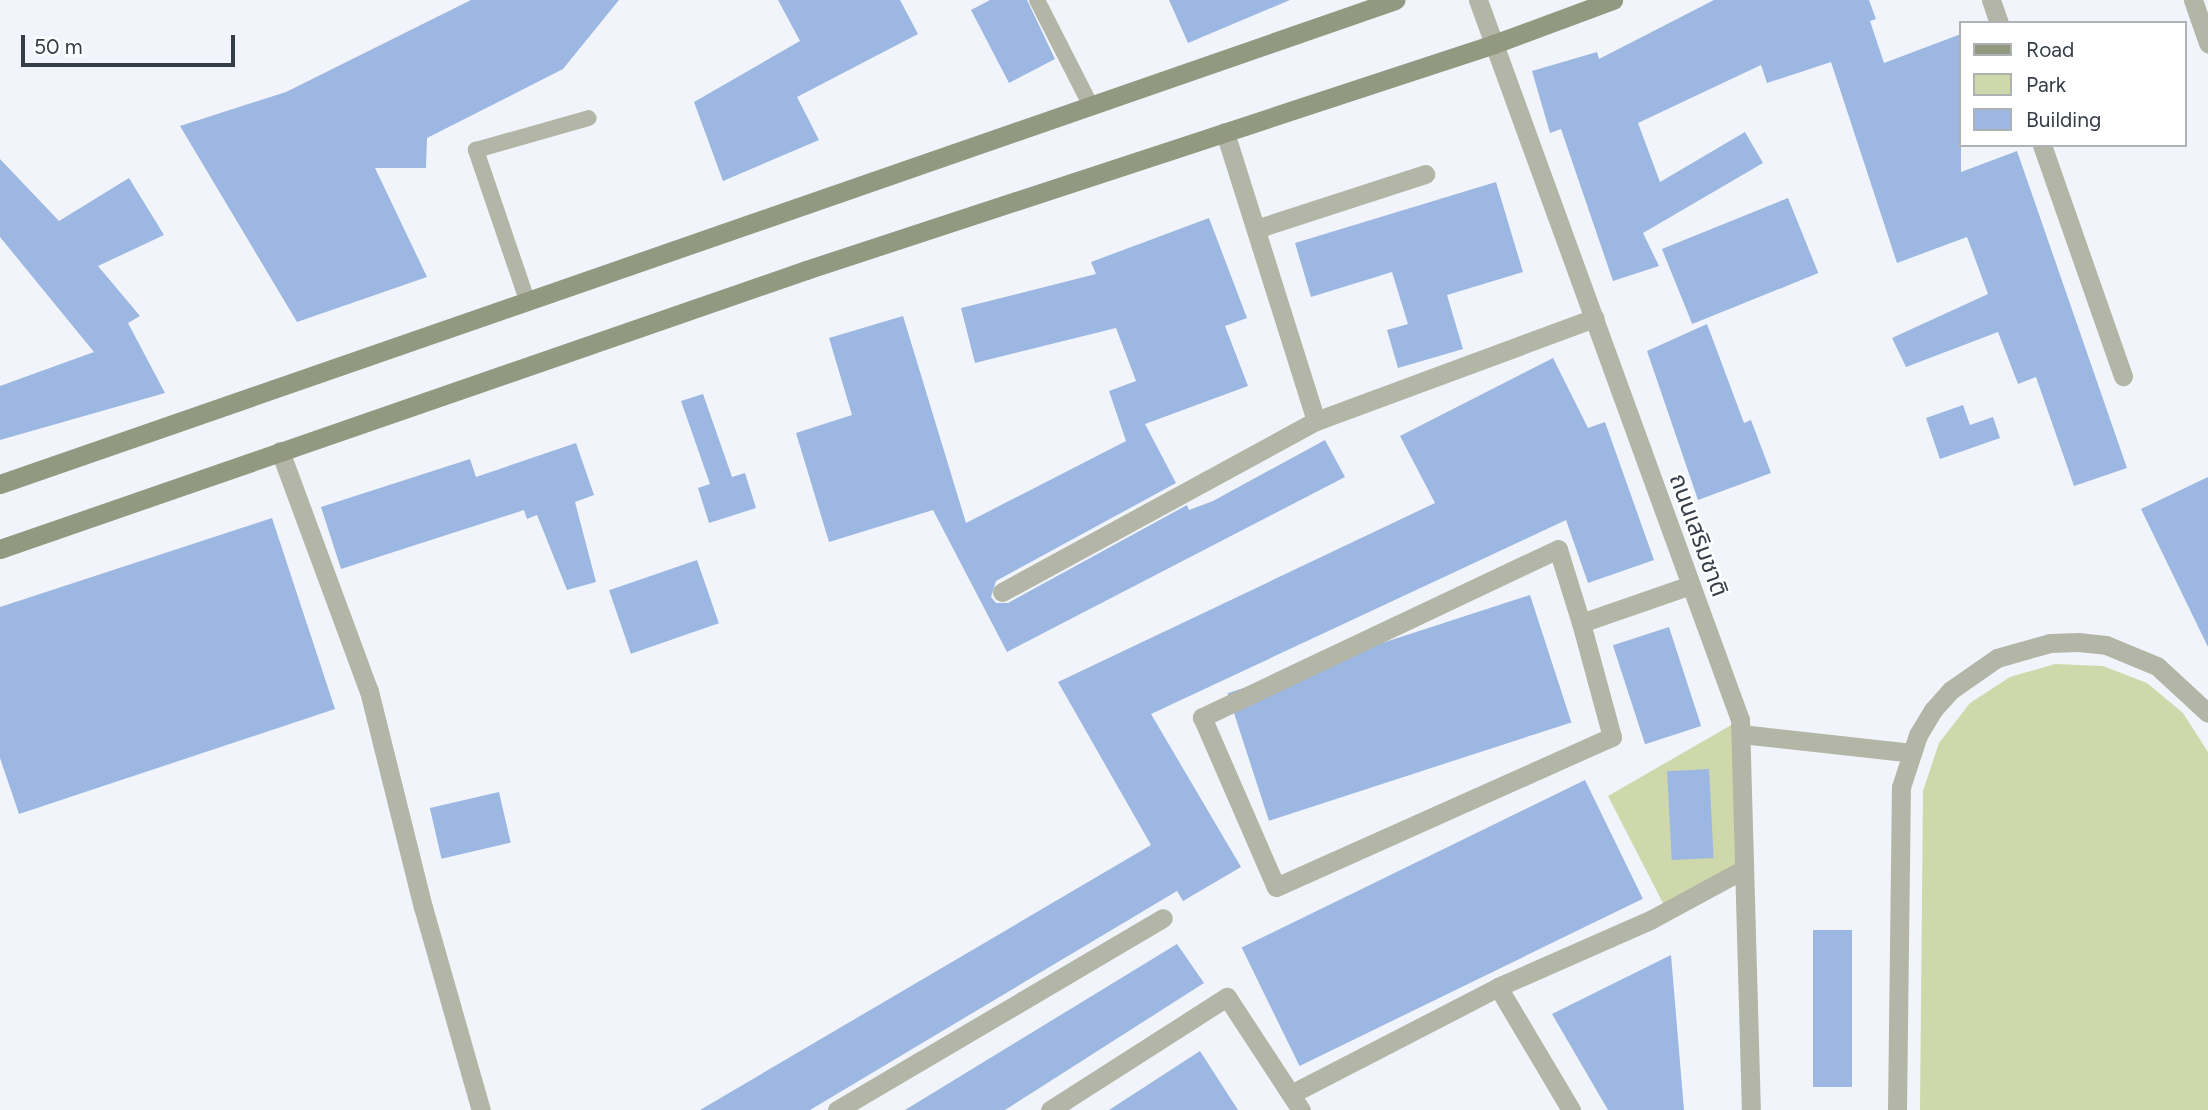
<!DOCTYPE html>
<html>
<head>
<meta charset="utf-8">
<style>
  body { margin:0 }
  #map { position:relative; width:2208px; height:1110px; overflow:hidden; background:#f1f5fb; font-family:Figtree,"Noto Sans Thai",sans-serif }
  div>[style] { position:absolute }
  .green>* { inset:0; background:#cfd8ab }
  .building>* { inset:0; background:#9cb7e2; transform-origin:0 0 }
  .service>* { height:16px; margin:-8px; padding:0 8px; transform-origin:8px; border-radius:8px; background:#b3b6a7 }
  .minor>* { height:19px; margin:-9.5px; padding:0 9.5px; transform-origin:9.5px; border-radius:9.5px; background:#b3b6a7 }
  .secondary>* { height:19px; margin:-9.5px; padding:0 9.5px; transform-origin:9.5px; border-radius:9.5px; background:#939881 }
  span { translate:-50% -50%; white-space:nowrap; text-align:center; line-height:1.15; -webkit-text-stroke:5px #fff; paint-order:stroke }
  .street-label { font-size:24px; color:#353d49 }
  .legend { position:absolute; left:1959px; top:21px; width:228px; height:126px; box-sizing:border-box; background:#fff; border:2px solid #aeb1b6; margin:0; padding:9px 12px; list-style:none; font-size:21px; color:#353d49 }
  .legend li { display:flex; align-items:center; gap:14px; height:35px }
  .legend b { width:35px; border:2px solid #aeb1b6 }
  .scale { position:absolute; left:21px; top:35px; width:214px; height:32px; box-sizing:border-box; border:4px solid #353d49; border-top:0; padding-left:9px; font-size:21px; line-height:24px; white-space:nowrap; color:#353d49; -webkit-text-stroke:5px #fff; paint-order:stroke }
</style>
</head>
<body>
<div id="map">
  <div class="green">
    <div style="clip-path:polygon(2055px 664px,2103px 666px,2147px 683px,2183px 713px,2208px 752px,2208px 1110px,1920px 1110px,1923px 791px,1939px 743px,1970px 703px,2010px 677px)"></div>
    <div style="clip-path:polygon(1740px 720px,1744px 869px,1667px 911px,1608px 796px)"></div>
  </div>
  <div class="building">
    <div style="clip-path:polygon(471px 0,619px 0,563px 69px,427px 138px,426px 168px,375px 168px,427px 277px,297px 322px,180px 126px,286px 92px)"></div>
    <div style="clip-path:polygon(778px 0,900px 0,918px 34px,797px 97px,819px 140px,723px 181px,694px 102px,800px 41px)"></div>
    <div style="clip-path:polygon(990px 0,1027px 0,1055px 59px,1009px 83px,971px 10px)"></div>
    <div style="clip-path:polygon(1169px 0,1290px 0,1188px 43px)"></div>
    <div style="clip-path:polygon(1714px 0,1869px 0,1876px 19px,1870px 21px,1884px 63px,1961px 34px,1961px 172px,2017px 151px,2127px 468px,2074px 486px,2036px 377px,2018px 384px,1998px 332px,1906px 367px,1892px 338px,1988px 294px,1967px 237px,1897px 263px,1831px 62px,1767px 83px,1761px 65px,1638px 123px,1660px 182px,1745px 132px,1763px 163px,1643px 233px,1659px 266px,1613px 281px,1561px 129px,1550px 133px,1532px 71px,1597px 52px,1599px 59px)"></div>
    <div style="clip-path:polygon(0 159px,59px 221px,129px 178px,164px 235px,98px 266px,140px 316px,128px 323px,165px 393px,0 440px,0 386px,94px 352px,0 237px)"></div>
    <div style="clip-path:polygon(1496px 182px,1523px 272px,1447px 295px,1463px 349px,1398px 368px,1387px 330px,1408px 324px,1392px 272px,1311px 297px,1295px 243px)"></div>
    <div style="left:1788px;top:198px;width:81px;height:136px;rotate:68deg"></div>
    <div style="clip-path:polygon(1209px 218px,1247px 318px,1225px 326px,1248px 386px,1145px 424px,1176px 483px,996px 581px,991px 597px,996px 603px,1008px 603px,1187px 505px,1189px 510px,1213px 501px,1325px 440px,1345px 477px,1007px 652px,933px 510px,829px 542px,796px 433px,852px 415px,829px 338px,903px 316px,966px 523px,1126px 441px,1109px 391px,1136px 381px,1116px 328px,975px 363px,961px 308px,1096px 274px,1091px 262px)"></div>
    <div style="clip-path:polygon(1707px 324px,1744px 423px,1751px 420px,1771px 473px,1698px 500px,1647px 351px)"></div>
    <div style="clip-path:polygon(1553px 358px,1588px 428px,1605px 422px,1654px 560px,1588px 583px,1566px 520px,1151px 714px,1241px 867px,1183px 901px,1177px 891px,810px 1110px,700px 1110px,1151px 845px,1058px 682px,1435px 503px,1400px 436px)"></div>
    <div style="clip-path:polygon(703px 394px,732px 477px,745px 473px,756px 508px,709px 523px,698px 488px,710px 484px,681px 401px)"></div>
    <div style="clip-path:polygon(1963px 405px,1970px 425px,1993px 417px,2000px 438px,1940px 459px,1926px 418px)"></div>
    <div style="clip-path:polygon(576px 443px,594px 495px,575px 502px,596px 582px,567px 590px,537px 515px,527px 519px,524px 510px,341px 569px,321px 507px,470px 459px,476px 477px)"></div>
    <div style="clip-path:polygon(2208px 477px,2208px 647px,2141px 509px)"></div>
    <div style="clip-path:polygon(272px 518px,335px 709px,19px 814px,0 758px,0 607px)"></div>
    <div style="left:697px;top:560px;width:67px;height:93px;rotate:71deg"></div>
    <div style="left:1530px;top:595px;width:134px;height:318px;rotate:72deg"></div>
    <div style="left:1669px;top:627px;width:104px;height:59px;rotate:72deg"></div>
    <div style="left:1709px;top:769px;width:89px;height:42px;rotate:87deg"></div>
    <div style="left:1585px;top:780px;width:132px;height:382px;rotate:64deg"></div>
    <div style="left:499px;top:792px;width:52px;height:71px;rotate:77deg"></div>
    <div style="left:1813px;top:930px;width:39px;height:157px"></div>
    <div style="clip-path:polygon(1177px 944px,1204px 983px,1005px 1110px,905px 1110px)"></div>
    <div style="clip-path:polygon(1671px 955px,1684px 1110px,1608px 1110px,1552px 1014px)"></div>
    <div style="clip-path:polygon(1200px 1051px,1238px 1110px,1109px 1110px)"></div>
  </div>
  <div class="service">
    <div style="left:1037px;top:0;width:119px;rotate:63deg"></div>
    <div style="left:528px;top:303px;width:162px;rotate:-108.8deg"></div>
    <div style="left:476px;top:150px;width:117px;rotate:-15.8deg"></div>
  </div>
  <div class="minor">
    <div style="left:1478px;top:0;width:766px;rotate:70deg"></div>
    <div style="left:1740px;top:720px;width:390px;rotate:88.4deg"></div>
    <div style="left:1991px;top:0;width:24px;rotate:71deg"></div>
    <div style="left:2193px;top:0;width:46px;rotate:70.8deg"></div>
    <div style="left:2042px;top:145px;width:245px;rotate:70.7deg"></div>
    <div style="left:1256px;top:229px;width:178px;rotate:-18deg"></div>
    <div style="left:1316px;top:421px;width:297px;rotate:-20.3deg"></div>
    <div style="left:280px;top:451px;width:256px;rotate:69.7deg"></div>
    <div style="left:369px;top:691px;width:223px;rotate:76deg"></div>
    <div style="left:423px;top:907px;width:211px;rotate:74.1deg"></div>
    <div style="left:1002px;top:592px;width:358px;rotate:-28.6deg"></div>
    <div style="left:1316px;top:421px;width:303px;rotate:-107.5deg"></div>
    <div style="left:1581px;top:623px;width:77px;rotate:-107.3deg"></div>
    <div style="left:1558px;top:549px;width:394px;rotate:154.7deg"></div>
    <div style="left:1202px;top:717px;width:185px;rotate:66.5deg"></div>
    <div style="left:1276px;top:887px;width:368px;rotate:-24.1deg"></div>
    <div style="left:1612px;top:737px;width:118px;rotate:-105.2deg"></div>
    <div style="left:1581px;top:623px;width:116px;rotate:-19.1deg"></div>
    <div style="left:1741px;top:734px;width:172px;rotate:6.3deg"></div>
    <div style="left:1498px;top:987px;width:143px;rotate:59.3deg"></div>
    <div style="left:1291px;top:1094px;width:233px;rotate:-27.3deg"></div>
    <div style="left:1498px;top:987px;width:168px;rotate:-23.8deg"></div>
    <div style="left:1652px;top:919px;width:105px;rotate:-28.5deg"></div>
    <div style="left:837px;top:1110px;width:378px;rotate:-30.5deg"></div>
    <div style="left:1050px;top:1110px;width:210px;rotate:-32.6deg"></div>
    <div style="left:1227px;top:997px;width:135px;rotate:56.8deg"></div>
    <div style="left:1897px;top:1110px;width:323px;rotate:-89.3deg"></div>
    <div style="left:1901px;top:787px;width:55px;rotate:-71.9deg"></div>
    <div style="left:1918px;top:735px;width:29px;rotate:-59deg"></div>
    <div style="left:1933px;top:710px;width:27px;rotate:-48deg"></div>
    <div style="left:1951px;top:690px;width:56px;rotate:-34.8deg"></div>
    <div style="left:1997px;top:658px;width:55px;rotate:-15.8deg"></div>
    <div style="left:2050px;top:643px;width:28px;rotate:-2deg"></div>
    <div style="left:2078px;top:642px;width:28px;rotate:6deg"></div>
    <div style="left:2106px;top:645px;width:55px;rotate:22.4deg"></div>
    <div style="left:2157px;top:666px;width:69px;rotate:42.7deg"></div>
  </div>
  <div class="secondary">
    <div style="left:0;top:484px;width:1477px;rotate:-19.13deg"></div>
    <div style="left:0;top:549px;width:853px;rotate:-19.09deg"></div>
    <div style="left:806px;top:270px;width:724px;rotate:-18.18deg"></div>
    <div style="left:1494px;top:44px;width:127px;rotate:-20.3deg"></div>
  </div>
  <div class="street-label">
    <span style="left:1699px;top:535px;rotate:70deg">ถนนเสริมชาติ</span>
  </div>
  <ul class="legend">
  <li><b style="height:9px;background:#939881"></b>Road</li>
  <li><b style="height:19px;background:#cfd8ab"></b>Park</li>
  <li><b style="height:19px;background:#9cb7e2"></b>Building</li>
  </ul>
  <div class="scale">50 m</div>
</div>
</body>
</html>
